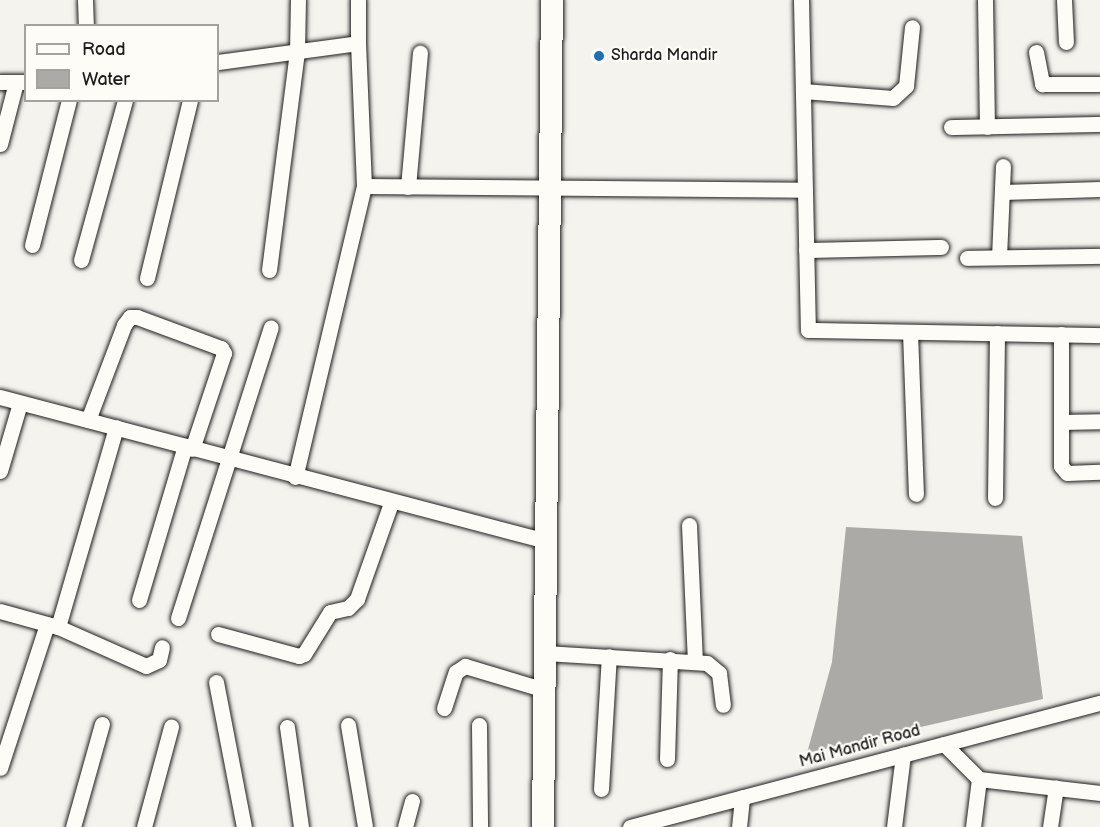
<!DOCTYPE html>
<html>
<head>
<meta charset="utf-8">
<style>
  body { margin:0 }
  #map { position:relative; width:1100px; height:827px; overflow:hidden; background:#f4f3ee; font-family:"Balsamiq Sans",sans-serif }
  div>[style] { position:absolute }
  .water>* { inset:0; background:#abaaa6 }
  .roads { filter:drop-shadow(0 0 2px #1c1c1c) drop-shadow(0 0 2px #1c1c1c) }
  .street>* { height:15px; margin:-7.5px; padding:0 7.5px; transform-origin:7.5px; border-radius:7.5px; background:#fdfcf7 }
  .secondary>* { height:22px; margin:-11px; padding:0 11px; transform-origin:11px; border-radius:11px; background:#fdfcf7 }
  .dots>* { width:16px; height:16px; translate:-50% -50%; box-sizing:border-box; border:3px solid #fdfcf7; border-radius:50% }
  span { translate:-50% -50%; white-space:nowrap; text-align:center; line-height:1.15; -webkit-text-stroke:4.5px #fdfcf7; paint-order:stroke }
  .poi-label { font-size:16px; color:#1c1c1c }
  .left { translate:0 -50%; text-align:left }
  .street-label { font-size:16px; color:#1c1c1c }
  .legend { position:absolute; left:24px; top:24px; width:195px; height:78px; box-sizing:border-box; background:#fdfcf7; border:2px solid #a3a29f; margin:0; padding:8px 10px; list-style:none; font-size:18px; color:#1c1c1c }
  .legend li { display:flex; align-items:center; gap:12px; height:30px }
  .legend b { width:30px; border:2px solid #a3a29f }
</style>
</head>
<body>
<div id="map">
  <div class="water">
    <div style="clip-path:polygon(846px 527px,1022px 536px,1043px 699px,807px 753px,832px 662px)"></div>
  </div>
  <div class="roads">
    <div class="street">
      <div style="left:85px;top:0;width:26px;rotate:88deg"></div>
      <div style="left:801px;top:0;width:330px;rotate:88.8deg"></div>
      <div style="left:808px;top:330px;width:292px;rotate:1deg"></div>
      <div style="left:985px;top:0;width:127px;rotate:89.1deg"></div>
      <div style="left:1064px;top:0;width:42px;rotate:87.3deg"></div>
      <div style="left:358px;top:43px;width:43px;rotate:-90deg"></div>
      <div style="left:1036px;top:52px;width:33px;rotate:79deg"></div>
      <div style="left:1042px;top:84px;width:58px"></div>
      <div style="left:218px;top:62px;width:141px;rotate:-7.7deg"></div>
      <div style="left:358px;top:43px;width:143px;rotate:87.6deg"></div>
      <div style="left:364px;top:186px;width:299px;rotate:103.3deg"></div>
      <div style="left:0;top:82px;width:26px"></div>
      <div style="left:803px;top:91px;width:90px;rotate:4.4deg"></div>
      <div style="left:893px;top:98px;width:18px;rotate:-43deg"></div>
      <div style="left:906px;top:86px;width:59px;rotate:-84.2deg"></div>
      <div style="left:951px;top:127px;width:149px;rotate:-1.2deg"></div>
      <div style="left:0;top:144px;width:64px;rotate:-75.5deg"></div>
      <div style="left:364px;top:186px;width:441px;rotate:0.5deg"></div>
      <div style="left:408px;top:187px;width:135px;rotate:-84.9deg"></div>
      <div style="left:1003px;top:192px;width:97px;rotate:-1.8deg"></div>
      <div style="left:32px;top:245px;width:150px;rotate:-75.7deg"></div>
      <div style="left:806px;top:250px;width:135px;rotate:-1.3deg"></div>
      <div style="left:999px;top:257px;width:91px;rotate:-87.5deg"></div>
      <div style="left:967px;top:258px;width:133px;rotate:-0.9deg"></div>
      <div style="left:81px;top:260px;width:166px;rotate:-74.6deg"></div>
      <div style="left:269px;top:270px;width:221px;rotate:-82.7deg"></div>
      <div style="left:297px;top:51px;width:51px;rotate:-88.9deg"></div>
      <div style="left:147px;top:278px;width:183px;rotate:-76.4deg"></div>
      <div style="left:910px;top:332px;width:162px;rotate:87.9deg"></div>
      <div style="left:1061px;top:334px;width:132px;rotate:90deg"></div>
      <div style="left:1061px;top:466px;width:9px;rotate:49deg"></div>
      <div style="left:1067px;top:473px;width:33px;rotate:-2deg"></div>
      <div style="left:0;top:397px;width:565px;rotate:14.77deg"></div>
      <div style="left:88px;top:420px;width:102px;rotate:-69.2deg"></div>
      <div style="left:124px;top:325px;width:10px;rotate:-53deg"></div>
      <div style="left:130px;top:317px;width:7px"></div>
      <div style="left:137px;top:317px;width:90px;rotate:20.3deg"></div>
      <div style="left:221px;top:348px;width:6px;rotate:59deg"></div>
      <div style="left:224px;top:353px;width:101px;rotate:108.4deg"></div>
      <div style="left:1061px;top:422px;width:39px;rotate:-1deg"></div>
      <div style="left:0;top:471px;width:71px;rotate:-73.6deg"></div>
      <div style="left:995px;top:498px;width:165px;rotate:-89.3deg"></div>
      <div style="left:689px;top:525px;width:135px;rotate:87.5deg"></div>
      <div style="left:139px;top:600px;width:161px;rotate:-73.4deg"></div>
      <div style="left:0;top:611px;width:60px;rotate:15.4deg"></div>
      <div style="left:58px;top:627px;width:208px;rotate:-73.8deg"></div>
      <div style="left:178px;top:618px;width:305px;rotate:-72.3deg"></div>
      <div style="left:58px;top:627px;width:96px;rotate:23.9deg"></div>
      <div style="left:146px;top:666px;width:14px;rotate:-25deg"></div>
      <div style="left:159px;top:660px;width:13px;rotate:-77deg"></div>
      <div style="left:218px;top:634px;width:84px;rotate:15.2deg"></div>
      <div style="left:299px;top:656px;width:5px;rotate:-22deg"></div>
      <div style="left:304px;top:654px;width:49px;rotate:-58.2deg"></div>
      <div style="left:330px;top:612px;width:18px;rotate:-13deg"></div>
      <div style="left:348px;top:608px;width:13px;rotate:-45deg"></div>
      <div style="left:357px;top:599px;width:102px;rotate:-70.5deg"></div>
      <div style="left:545px;top:653px;width:162px;rotate:3.5deg"></div>
      <div style="left:707px;top:663px;width:16px;rotate:40deg"></div>
      <div style="left:719px;top:673px;width:32px;rotate:83deg"></div>
      <div style="left:216px;top:682px;width:148px;rotate:79.1deg"></div>
      <div style="left:444px;top:708px;width:38px;rotate:-72deg"></div>
      <div style="left:456px;top:672px;width:11px;rotate:-34deg"></div>
      <div style="left:465px;top:666px;width:84px;rotate:16.7deg"></div>
      <div style="left:348px;top:725px;width:103px;rotate:80.5deg"></div>
      <div style="left:479px;top:725px;width:102px;rotate:89.4deg"></div>
      <div style="left:287px;top:727px;width:101px;rotate:82deg"></div>
      <div style="left:944px;top:744px;width:49px;rotate:45deg"></div>
      <div style="left:979px;top:779px;width:122px;rotate:6.6deg"></div>
      <div style="left:667px;top:759px;width:100px;rotate:-88.3deg"></div>
      <div style="left:0;top:768px;width:151px;rotate:-71.9deg"></div>
      <div style="left:601px;top:789px;width:133px;rotate:-86.6deg"></div>
      <div style="left:73px;top:827px;width:107px;rotate:-74.3deg"></div>
      <div style="left:144px;top:827px;width:104px;rotate:-74.9deg"></div>
      <div style="left:405px;top:827px;width:27px;rotate:-75deg"></div>
      <div style="left:630px;top:827px;width:486px;rotate:-14.8deg"></div>
      <div style="left:739px;top:827px;width:30px;rotate:-84deg"></div>
      <div style="left:894px;top:827px;width:73px;rotate:-82.9deg"></div>
      <div style="left:973px;top:827px;width:48px;rotate:-82.9deg"></div>
      <div style="left:1050px;top:827px;width:40px;rotate:-81.5deg"></div>
    </div>
    <div class="secondary">
      <div style="left:543px;top:827px;width:827px;rotate:-89.38deg"></div>
    </div>
  </div>
  <div class="dots">
    <div style="left:599px;top:56px;background:#1f6fb2"></div>
  </div>
  <div class="poi-label">
    <span class="left" style="left:611px;top:56px">Sharda Mandir</span>
  </div>
  <div class="street-label">
    <span style="left:860px;top:747px;rotate:-15deg">Mai Mandir Road</span>
  </div>
  <ul class="legend">
  <li><b style="height:8px;background:#fdfcf7"></b>Road</li>
  <li><b style="height:16px;background:#abaaa6"></b>Water</li>
  </ul>
</div>
</body>
</html>
